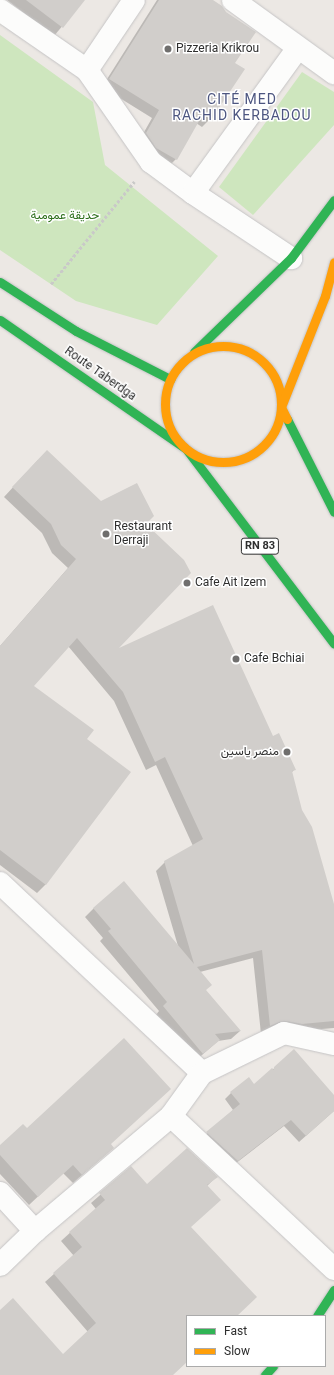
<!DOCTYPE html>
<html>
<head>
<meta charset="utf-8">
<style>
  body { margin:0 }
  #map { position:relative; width:334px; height:1375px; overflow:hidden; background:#ece8e4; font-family:Roboto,Vazirmatn,sans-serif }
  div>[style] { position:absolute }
  .green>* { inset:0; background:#cee6be }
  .shadow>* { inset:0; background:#0003 }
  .building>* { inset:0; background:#d1cecb }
  .path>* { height:2.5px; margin-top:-1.25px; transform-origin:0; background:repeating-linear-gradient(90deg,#c9c9c8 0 3px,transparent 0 5px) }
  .roads { filter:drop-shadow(0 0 1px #c5c4c5) drop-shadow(0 0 1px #c5c4c5) }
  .street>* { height:22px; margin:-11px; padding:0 11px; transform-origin:11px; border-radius:11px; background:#fcfcfb }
  .fast>* { height:9px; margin:-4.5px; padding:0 4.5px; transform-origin:4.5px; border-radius:4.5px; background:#30b455 }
  .slow>* { height:9px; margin:-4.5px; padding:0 4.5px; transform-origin:4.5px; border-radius:4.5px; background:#ff9f0a }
  .slow>.ring { margin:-4.5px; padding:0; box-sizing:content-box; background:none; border:9px solid #ff9f0a; border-radius:50% }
  .dots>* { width:11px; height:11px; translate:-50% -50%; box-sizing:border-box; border:2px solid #fff; border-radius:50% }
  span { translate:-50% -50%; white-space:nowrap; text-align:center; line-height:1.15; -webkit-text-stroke:3px #fff; paint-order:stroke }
  .shield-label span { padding:1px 3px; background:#fff; border:1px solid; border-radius:3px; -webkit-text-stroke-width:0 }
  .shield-label { font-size:11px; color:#2e2e2e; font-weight:700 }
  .poi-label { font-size:12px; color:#2e2e2e }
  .left { translate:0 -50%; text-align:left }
  .right { translate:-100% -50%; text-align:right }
  .park-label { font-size:12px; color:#2c6e1b }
  .street-label { font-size:12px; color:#2e2e2e }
  .quarter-label { font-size:14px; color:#4d5680; letter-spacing:1px }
  .legend { position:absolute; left:186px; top:1315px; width:140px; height:52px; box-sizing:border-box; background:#fff; border:1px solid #ababab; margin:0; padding:5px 7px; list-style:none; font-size:12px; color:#2e2e2e }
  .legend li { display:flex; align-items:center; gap:8px; height:20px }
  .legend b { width:20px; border:1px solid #ababab }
</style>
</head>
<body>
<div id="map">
  <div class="green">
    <div style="clip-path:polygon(0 35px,93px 102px,105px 165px,218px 256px,157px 325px,76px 301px,0 250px)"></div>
    <div style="clip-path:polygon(302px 72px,334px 92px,334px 125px,253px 215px,219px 187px)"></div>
  </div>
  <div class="shadow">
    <div style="clip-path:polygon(7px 0,84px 0,54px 36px)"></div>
    <div style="clip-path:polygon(157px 0,211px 0,234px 63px,210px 119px,202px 127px,196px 123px,176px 159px,168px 167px,139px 141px,152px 118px,102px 87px)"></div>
    <div style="clip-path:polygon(38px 460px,101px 502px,145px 524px,115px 651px,273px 737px,294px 770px,291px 773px,301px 811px,334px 907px,334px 1028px,261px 1034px,253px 958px,200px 972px,205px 990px,240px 1031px,231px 1039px,218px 1041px,194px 1062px,155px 1016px,159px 1011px,100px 941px,103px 938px,85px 917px,94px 908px,178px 946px,156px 871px,165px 862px,193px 846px,156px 765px,146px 770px,114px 701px,68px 646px,33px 686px,85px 739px,46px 884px,37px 893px,0 865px,0 646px,68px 568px,52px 553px,42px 533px,4px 497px)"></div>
    <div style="clip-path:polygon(294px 1051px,334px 1096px,334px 1111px,299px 1142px,284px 1126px,231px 1167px,201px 1139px,233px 1110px,225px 1099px,231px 1093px,254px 1086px)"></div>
    <div style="clip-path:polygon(27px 1129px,113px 1148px,73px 1183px,63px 1173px,29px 1205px,0 1174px,0 1147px)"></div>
    <div style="clip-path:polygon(131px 1168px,146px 1186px,216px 1177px,207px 1186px,190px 1227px,236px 1316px,187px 1316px,187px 1361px,172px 1375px,0 1375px,0 1311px,63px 1355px,88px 1332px,45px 1282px,74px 1256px,61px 1241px,96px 1209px,91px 1203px)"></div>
  </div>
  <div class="building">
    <div style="clip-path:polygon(26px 0,85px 0,63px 28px)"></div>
    <div style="clip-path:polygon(159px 0,213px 0,222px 6px,226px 12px,256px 32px,235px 63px,245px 69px,211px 120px,203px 114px,177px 160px,156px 148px,146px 133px,159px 110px,109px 79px)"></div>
    <div style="clip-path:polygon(47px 450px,101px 501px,137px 483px,154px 516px,146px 524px,184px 560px,191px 573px,119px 648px,213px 605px,273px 736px,279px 733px,296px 770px,292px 771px,302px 810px,312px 827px,334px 904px,334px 1021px,302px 1024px,286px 1021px,279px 1022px,270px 1026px,262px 950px,197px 967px,212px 985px,206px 990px,241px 1031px,215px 1034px,220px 1040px,203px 1054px,163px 1006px,167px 1002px,108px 931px,111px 929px,93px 908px,124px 881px,194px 964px,164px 861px,203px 839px,165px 757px,155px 762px,123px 692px,77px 638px,34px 686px,94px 730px,87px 739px,131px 772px,46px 885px,0 850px,0 646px,76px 559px,61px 545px,51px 524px,12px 487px)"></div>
    <div style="clip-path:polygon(124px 1038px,171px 1089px,111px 1144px,114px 1148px,82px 1175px,73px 1165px,38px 1197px,0 1155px,0 1145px,23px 1124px,27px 1128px)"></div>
    <div style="clip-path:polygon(294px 1049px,334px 1095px,334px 1111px,306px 1136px,291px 1120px,238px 1161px,206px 1132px,240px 1104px,230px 1092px,249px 1077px,254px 1084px,272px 1068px,274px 1070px,274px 1067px)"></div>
    <div style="clip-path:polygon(187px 1148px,218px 1177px,207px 1185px,221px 1200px,191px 1227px,257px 1297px,237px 1316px,187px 1316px,187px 1362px,173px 1375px,0 1375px,0 1310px,13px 1298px,63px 1354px,96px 1323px,53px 1273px,82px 1247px,69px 1232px,105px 1200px,99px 1193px,131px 1166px,147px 1184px)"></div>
  </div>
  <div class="path">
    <div style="left:51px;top:284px;width:132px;rotate:-50.9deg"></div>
  </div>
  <div class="roads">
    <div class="street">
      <div style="left:233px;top:0;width:125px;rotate:35.9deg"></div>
      <div style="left:0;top:10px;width:106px;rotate:34.6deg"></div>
      <div style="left:87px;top:70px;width:112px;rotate:55.2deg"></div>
      <div style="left:151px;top:162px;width:52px;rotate:36.4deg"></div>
      <div style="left:193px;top:193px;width:118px;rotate:33.6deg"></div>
      <div style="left:87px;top:70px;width:84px;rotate:-56.1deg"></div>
      <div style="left:193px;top:193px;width:179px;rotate:-54.1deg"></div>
      <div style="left:0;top:883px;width:277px;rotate:43.2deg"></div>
      <div style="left:171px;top:1116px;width:224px;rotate:43.2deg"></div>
      <div style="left:0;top:1193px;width:52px;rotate:47.4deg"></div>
      <div style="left:0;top:1265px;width:49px;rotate:-44.2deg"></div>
      <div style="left:35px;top:1231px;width:178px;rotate:-40.2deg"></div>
      <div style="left:171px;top:1116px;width:53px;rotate:-54.2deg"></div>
      <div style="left:202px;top:1073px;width:91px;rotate:-26deg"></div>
      <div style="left:284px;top:1033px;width:51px;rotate:12.4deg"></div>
    </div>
    <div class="fast">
      <div style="left:0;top:282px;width:90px;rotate:32.8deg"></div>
      <div style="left:76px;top:331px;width:106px;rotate:27.1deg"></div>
      <div style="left:0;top:320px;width:225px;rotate:34.7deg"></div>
      <div style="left:194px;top:352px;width:135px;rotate:-44.1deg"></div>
      <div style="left:291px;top:258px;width:72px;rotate:-53.4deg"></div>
      <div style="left:287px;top:419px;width:104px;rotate:63.2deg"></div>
      <div style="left:187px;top:450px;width:243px;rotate:52.8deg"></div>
      <div style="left:317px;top:1316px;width:31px;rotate:-57deg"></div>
      <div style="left:265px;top:1375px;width:12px;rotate:-48deg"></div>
    </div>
    <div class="slow">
      <div class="ring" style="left:165px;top:346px;width:107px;height:107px"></div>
      <div style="left:287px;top:419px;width:13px;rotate:-117deg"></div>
      <div style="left:281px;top:407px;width:119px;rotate:-68.4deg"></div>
      <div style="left:325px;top:296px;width:35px;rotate:-75deg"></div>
    </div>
  </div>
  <div class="dots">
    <div style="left:168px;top:49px;background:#706f6e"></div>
    <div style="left:106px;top:534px;background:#706f6e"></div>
    <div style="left:187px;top:583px;background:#706f6e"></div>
    <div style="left:236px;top:659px;background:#706f6e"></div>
    <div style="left:287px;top:752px;background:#706f6e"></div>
  </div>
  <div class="shield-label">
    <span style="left:260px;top:546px">RN 83</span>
  </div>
  <div class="poi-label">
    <span class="left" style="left:176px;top:49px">Pizzeria Krikrou</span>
    <span class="left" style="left:114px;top:534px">Restaurant<br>Derraji</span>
    <span class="left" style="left:195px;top:583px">Cafe Ait Izem</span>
    <span class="left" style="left:244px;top:659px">Cafe Bchiai</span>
    <span class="right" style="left:279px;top:752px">منصر ياسين</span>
  </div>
  <div class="park-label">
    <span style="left:65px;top:216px">حديقة عمومية</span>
  </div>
  <div class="street-label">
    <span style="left:100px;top:374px;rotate:35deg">Route Taberdga</span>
  </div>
  <div class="quarter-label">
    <span style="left:242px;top:107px">CITÉ MED<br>RACHID KERBADOU</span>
  </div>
  <ul class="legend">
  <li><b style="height:5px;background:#30b455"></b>Fast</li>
  <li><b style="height:5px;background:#ff9f0a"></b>Slow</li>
  </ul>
</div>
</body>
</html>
